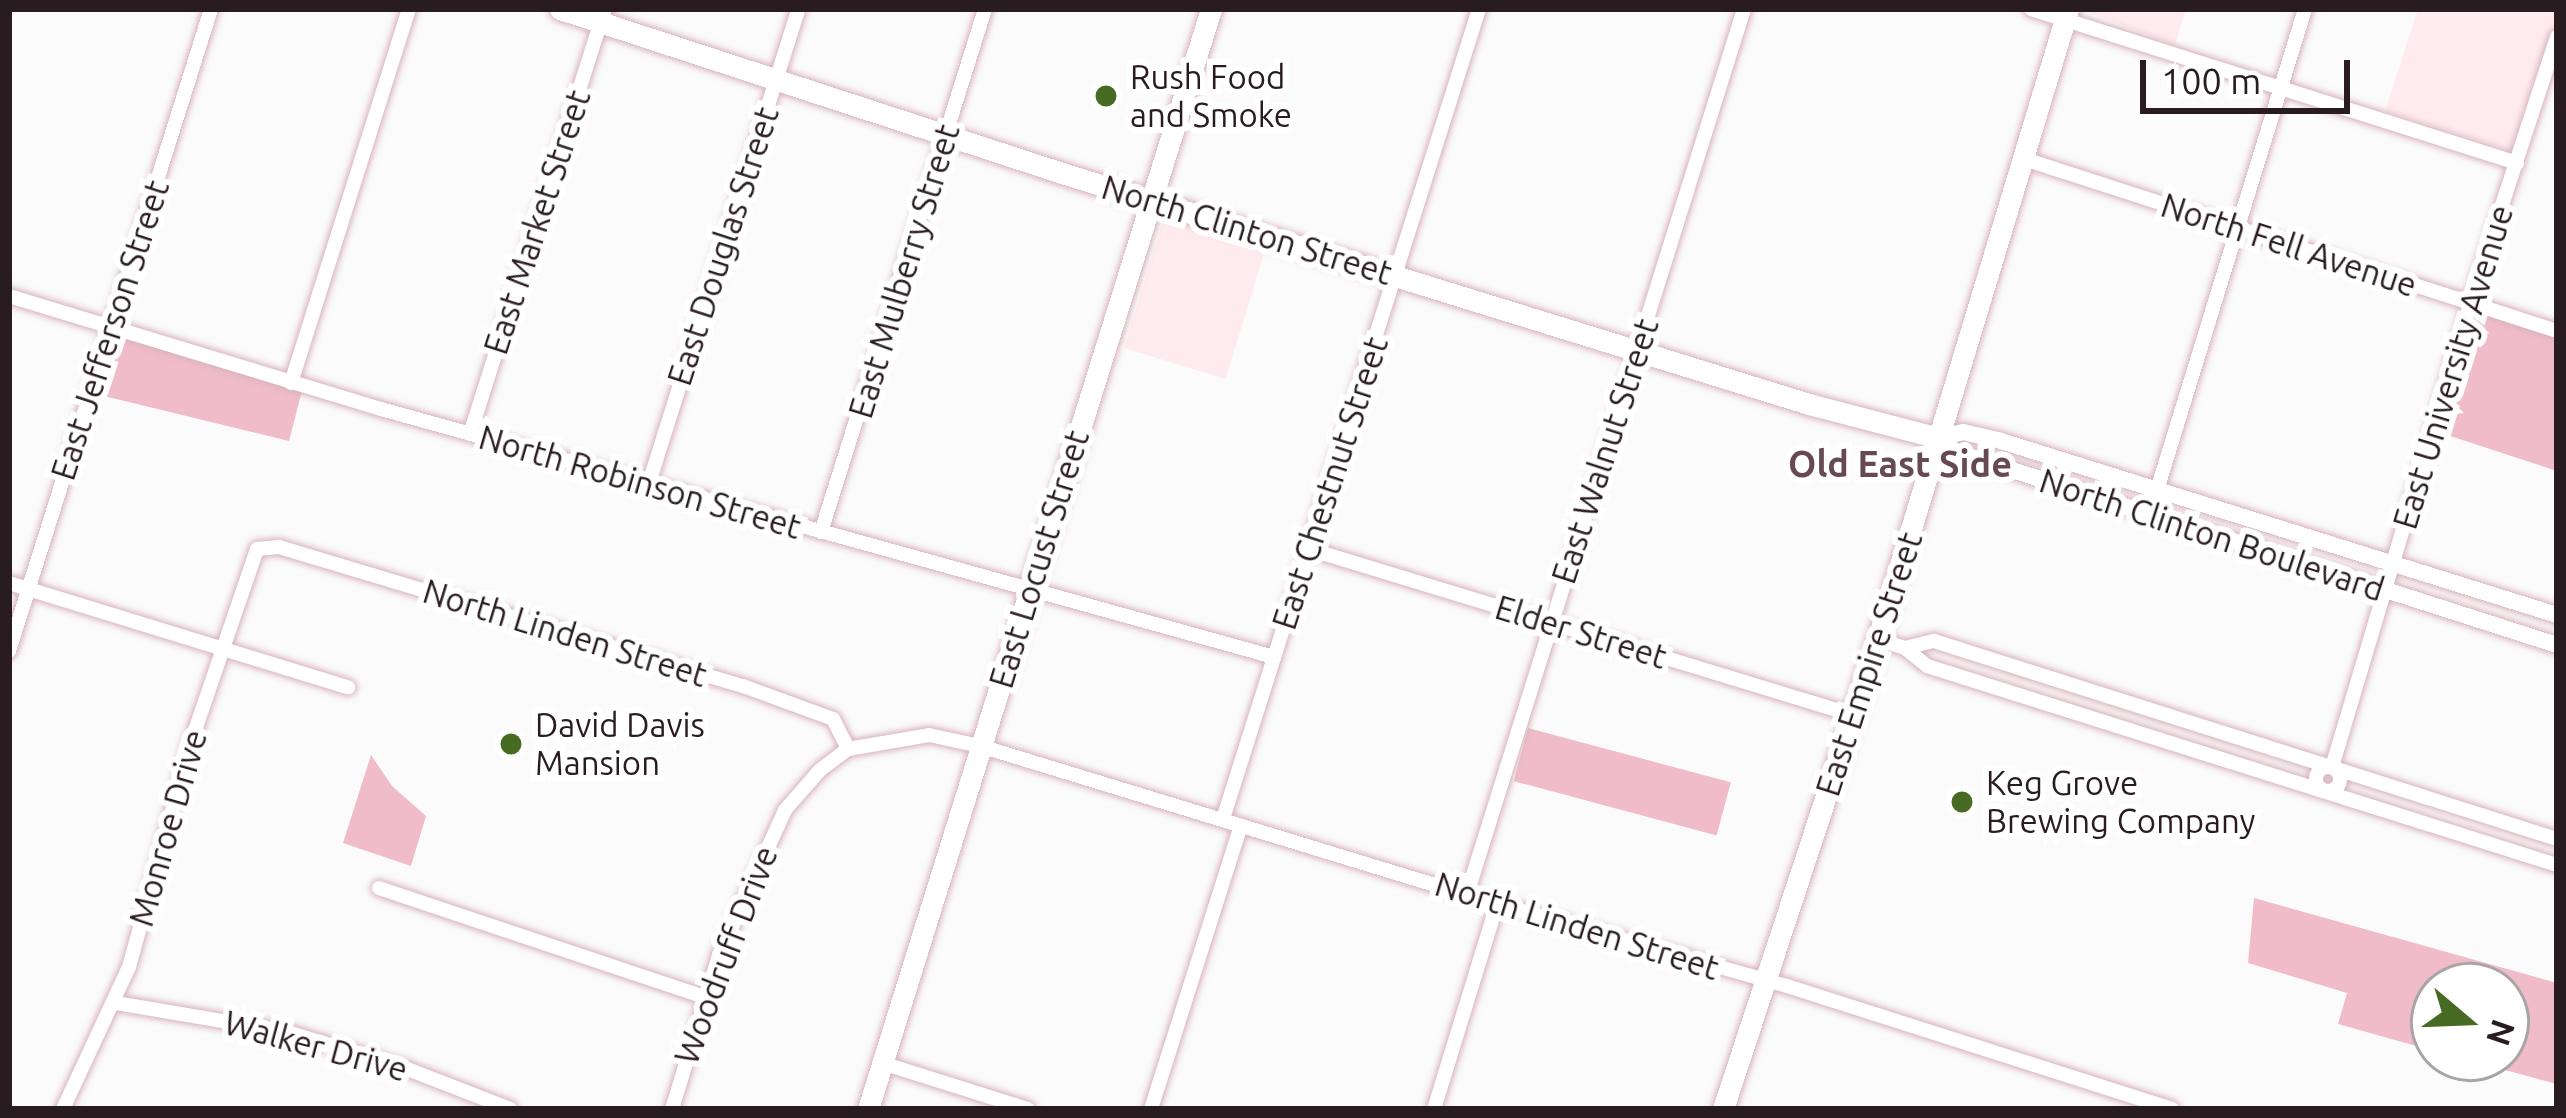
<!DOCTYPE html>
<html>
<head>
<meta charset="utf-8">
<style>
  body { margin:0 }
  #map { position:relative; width:2566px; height:1118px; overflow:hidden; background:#fbfbfb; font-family:Ubuntu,sans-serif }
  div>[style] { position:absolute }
  .built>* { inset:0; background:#feebf0; transform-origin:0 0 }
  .green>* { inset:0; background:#f0bcc9; transform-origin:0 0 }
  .roads { filter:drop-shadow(0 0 3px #d8b4bd) drop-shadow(0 0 3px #d8b4bd) }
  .minor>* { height:14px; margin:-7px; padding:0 7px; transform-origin:7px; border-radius:7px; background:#fff }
  .minor>.ring { margin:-7px; padding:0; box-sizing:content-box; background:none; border:14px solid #fff; border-radius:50% }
  .tertiary>* { height:16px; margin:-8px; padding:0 8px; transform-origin:8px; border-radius:8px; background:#fff }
  .primary>* { height:21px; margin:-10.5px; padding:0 10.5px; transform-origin:10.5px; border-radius:10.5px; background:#fff }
  .dots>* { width:33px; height:33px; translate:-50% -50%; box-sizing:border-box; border:6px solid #fff; border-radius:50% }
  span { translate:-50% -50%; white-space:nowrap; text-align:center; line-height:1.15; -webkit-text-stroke:12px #fff; paint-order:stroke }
  .poi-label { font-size:33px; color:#291c20 }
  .left { translate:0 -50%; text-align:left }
  .street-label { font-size:33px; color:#291c20 }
  .neighbourhood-label { font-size:36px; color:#674951; font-weight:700 }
  .frame { position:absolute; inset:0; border:12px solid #291c20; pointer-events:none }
  .north { position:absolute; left:2410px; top:962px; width:120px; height:120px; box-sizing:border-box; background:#fff; border:3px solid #a9a4a6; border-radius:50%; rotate:109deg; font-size:33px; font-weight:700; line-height:48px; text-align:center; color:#291c20 }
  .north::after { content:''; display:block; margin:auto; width:42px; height:54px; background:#486b24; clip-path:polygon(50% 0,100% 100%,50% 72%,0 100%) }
  .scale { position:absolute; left:2140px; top:60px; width:210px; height:54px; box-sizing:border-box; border:6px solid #291c20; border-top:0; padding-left:15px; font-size:36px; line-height:42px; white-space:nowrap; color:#291c20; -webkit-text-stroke:9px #fff; paint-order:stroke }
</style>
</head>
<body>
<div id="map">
  <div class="built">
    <div style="clip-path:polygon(2080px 9px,2186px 9px,2175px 45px)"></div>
    <div style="clip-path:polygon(2418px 9px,2557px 9px,2557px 38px,2520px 153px,2385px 111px)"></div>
    <div style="left:1164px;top:218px;width:106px;height:136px;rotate:17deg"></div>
  </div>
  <div class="green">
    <div style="clip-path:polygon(2480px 312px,2557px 336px,2557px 471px,2441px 433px)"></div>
    <div style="clip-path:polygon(125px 338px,302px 391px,289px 441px,100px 395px,116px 344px)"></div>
    <div style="left:1528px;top:728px;width:210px;height:55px;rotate:15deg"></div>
    <div style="clip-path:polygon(371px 755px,392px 786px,426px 816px,411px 866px,343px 843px)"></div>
    <div style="clip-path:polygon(2254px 898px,2557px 983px,2557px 1084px,2461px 1058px,2506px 1058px,2506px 986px,2434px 986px,2434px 1051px,2338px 1024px,2347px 993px,2248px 963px)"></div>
  </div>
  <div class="roads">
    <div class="minor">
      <div style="left:2031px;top:9px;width:510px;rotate:17.58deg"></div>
      <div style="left:2021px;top:158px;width:563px;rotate:17.89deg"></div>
      <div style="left:9px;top:296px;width:389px;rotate:16.9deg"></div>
      <div style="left:381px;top:409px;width:927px;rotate:15.52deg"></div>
      <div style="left:291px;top:383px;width:392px;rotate:-72.5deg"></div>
      <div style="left:470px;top:434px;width:446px;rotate:-72.4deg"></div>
      <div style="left:649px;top:483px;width:497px;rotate:-72.5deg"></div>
      <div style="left:2149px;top:516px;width:530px;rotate:-72.9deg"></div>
      <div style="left:821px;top:532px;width:548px;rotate:-72.59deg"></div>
      <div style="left:1309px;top:549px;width:569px;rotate:16.97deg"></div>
      <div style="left:9px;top:583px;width:355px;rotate:17.1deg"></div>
      <div style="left:1877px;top:639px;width:29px;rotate:18deg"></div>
      <div style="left:1905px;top:648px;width:28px;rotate:39deg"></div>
      <div style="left:1927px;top:666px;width:661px;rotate:17.53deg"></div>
      <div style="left:1905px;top:648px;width:30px;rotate:-14deg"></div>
      <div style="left:1934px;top:641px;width:654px;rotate:17.63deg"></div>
      <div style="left:9px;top:651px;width:673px;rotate:-72.53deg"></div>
      <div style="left:2332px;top:767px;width:484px;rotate:-73.4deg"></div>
      <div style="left:2470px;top:303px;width:280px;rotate:-71.9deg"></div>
      <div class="ring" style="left:2316px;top:767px;width:10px;height:10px"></div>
      <div style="left:1223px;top:819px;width:849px;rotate:-72.46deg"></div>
      <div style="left:379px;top:888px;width:343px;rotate:18.5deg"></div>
      <div style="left:1467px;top:894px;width:927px;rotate:-72.62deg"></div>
      <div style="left:116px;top:1003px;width:173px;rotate:9.6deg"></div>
      <div style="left:287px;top:1032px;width:123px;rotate:17deg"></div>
      <div style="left:405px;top:1068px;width:113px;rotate:21.3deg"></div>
      <div style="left:882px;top:1063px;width:153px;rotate:17.5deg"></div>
      <div style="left:63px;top:1109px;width:157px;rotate:-65.1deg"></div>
      <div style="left:129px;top:967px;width:233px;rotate:-74.6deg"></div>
      <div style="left:191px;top:742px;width:204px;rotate:-71.1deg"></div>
      <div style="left:257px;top:549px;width:22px;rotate:-5deg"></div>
      <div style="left:279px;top:547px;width:484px;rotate:16.7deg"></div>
      <div style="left:743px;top:686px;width:96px;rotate:20.1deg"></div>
      <div style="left:833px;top:719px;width:34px;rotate:63deg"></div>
      <div style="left:672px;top:1109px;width:161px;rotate:-73deg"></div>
      <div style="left:719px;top:955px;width:159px;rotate:-65.5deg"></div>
      <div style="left:785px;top:810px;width:53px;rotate:-48.8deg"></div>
      <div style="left:820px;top:770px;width:35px;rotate:-37deg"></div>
      <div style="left:848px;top:749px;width:82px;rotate:-9.8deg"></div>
      <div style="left:929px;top:735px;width:52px;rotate:12.2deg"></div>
      <div style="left:980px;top:746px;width:541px;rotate:16.99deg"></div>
      <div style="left:1497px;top:904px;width:301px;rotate:15.8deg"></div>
      <div style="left:1787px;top:986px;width:404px;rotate:17.7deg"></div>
      <div style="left:1151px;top:1109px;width:297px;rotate:-72.4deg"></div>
      <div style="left:1434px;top:1109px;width:214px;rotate:-72.9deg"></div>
    </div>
    <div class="tertiary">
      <div style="left:1939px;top:438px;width:22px;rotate:39deg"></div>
      <div style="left:1956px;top:452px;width:631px;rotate:17.8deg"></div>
      <div style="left:1939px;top:438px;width:25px;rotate:-14deg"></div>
      <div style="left:1963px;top:432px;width:39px;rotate:13deg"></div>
      <div style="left:2001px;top:441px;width:583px;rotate:17.38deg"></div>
    </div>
    <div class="primary">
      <div style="left:560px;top:9px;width:531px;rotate:18.09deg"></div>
      <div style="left:1065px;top:174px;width:779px;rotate:17.18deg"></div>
      <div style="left:1809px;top:404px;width:134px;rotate:14.7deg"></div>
      <div style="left:868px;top:1109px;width:1152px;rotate:-72.68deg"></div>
      <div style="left:1723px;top:1109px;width:499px;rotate:-71.8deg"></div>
      <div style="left:1879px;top:635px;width:654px;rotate:-73.2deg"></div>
    </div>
  </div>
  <div class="dots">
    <div style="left:1106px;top:96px;background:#486b24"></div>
    <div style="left:511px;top:744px;background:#486b24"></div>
    <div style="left:1962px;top:802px;background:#486b24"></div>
  </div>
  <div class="poi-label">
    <span class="left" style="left:1130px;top:96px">Rush Food<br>and Smoke</span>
    <span class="left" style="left:535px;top:744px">David Davis<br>Mansion</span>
    <span class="left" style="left:1986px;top:802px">Keg Grove<br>Brewing Company</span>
  </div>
  <div class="street-label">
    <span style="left:537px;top:222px;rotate:-72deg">East Market Street</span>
    <span style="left:1247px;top:230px;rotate:17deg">North Clinton Street</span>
    <span style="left:2289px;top:245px;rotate:18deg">North Fell Avenue</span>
    <span style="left:723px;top:246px;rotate:-72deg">East Douglas Street</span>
    <span style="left:904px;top:271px;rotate:-73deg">East Mulberry Street</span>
    <span style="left:110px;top:330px;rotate:-72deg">East Jefferson Street</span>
    <span style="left:2453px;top:367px;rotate:-73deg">East University Avenue</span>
    <span style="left:1605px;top:451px;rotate:-72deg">East Walnut Street</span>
    <span style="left:640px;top:482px;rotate:16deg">North Robinson Street</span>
    <span style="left:1330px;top:483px;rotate:-72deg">East Chestnut Street</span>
    <span style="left:2212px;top:535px;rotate:18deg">North Clinton Boulevard</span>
    <span style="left:1039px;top:559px;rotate:-73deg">East Locust Street</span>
    <span style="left:1581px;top:632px;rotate:17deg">Elder Street</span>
    <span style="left:565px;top:633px;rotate:17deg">North Linden Street</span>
    <span style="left:1869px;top:664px;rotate:-72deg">East Empire Street</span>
    <span style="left:168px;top:828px;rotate:-74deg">Monroe Drive</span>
    <span style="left:1577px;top:926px;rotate:17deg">North Linden Street</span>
    <span style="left:726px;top:955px;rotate:-69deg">Woodruff Drive</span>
    <span style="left:316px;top:1046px;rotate:15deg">Walker Drive</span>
  </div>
  <div class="neighbourhood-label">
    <span style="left:1900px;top:464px">Old East Side</span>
  </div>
  <div class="frame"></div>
  <div class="north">N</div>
  <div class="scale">100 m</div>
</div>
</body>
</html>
